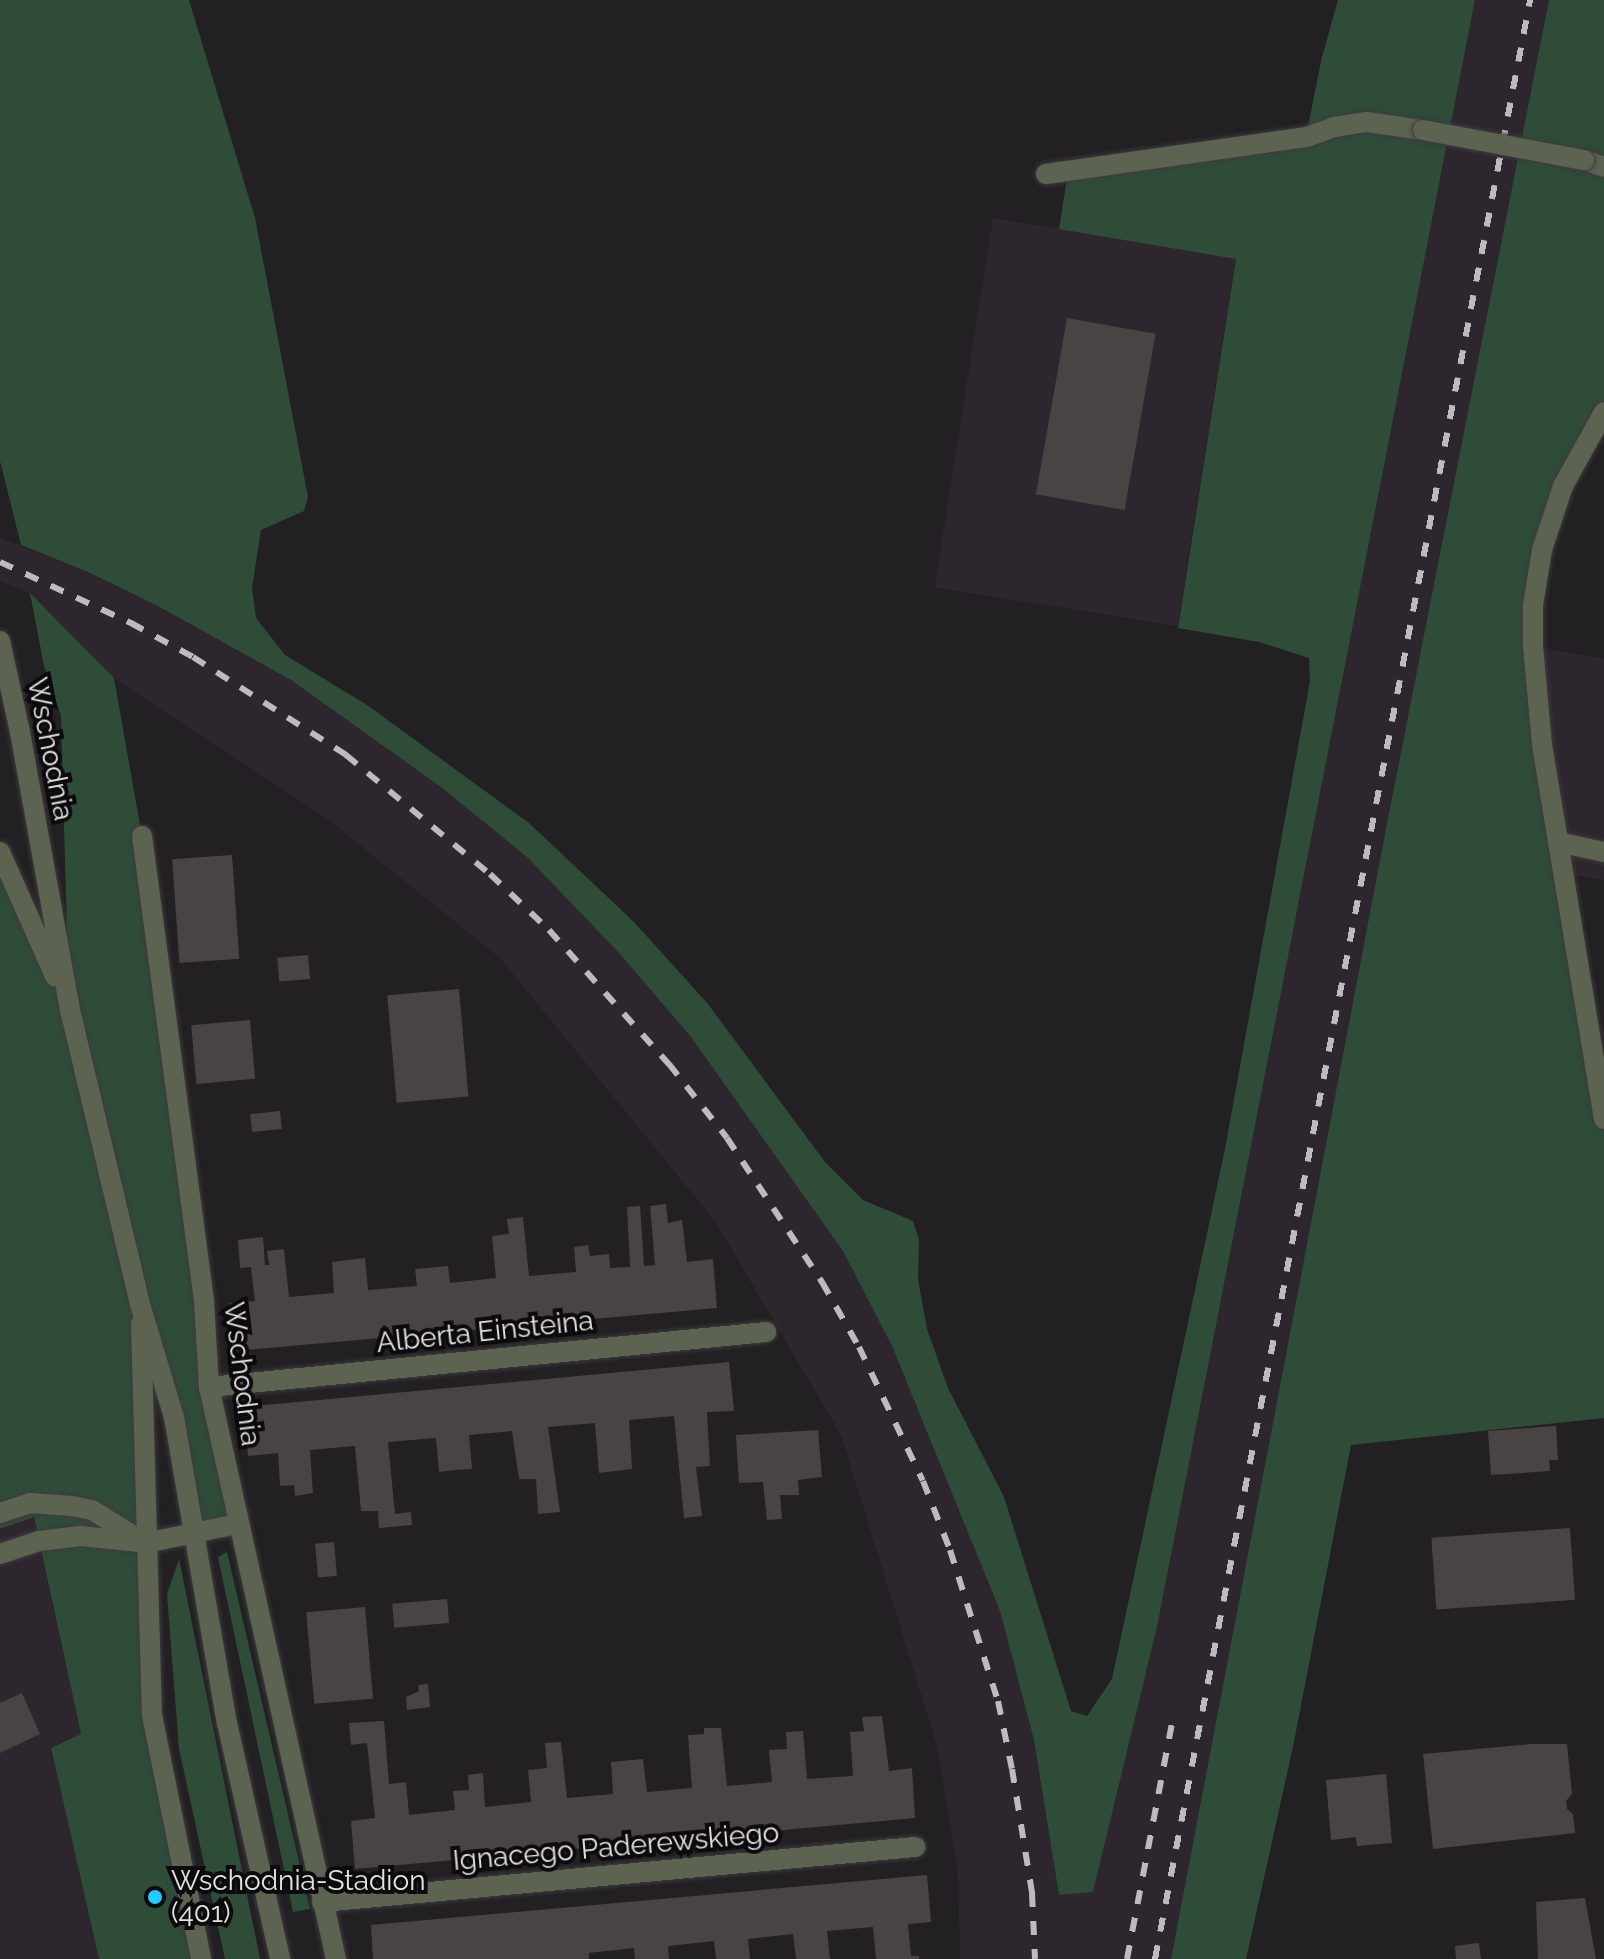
<!DOCTYPE html>
<html>
<head>
<meta charset="utf-8">
<style>
  body { margin:0 }
  #map { position:relative; width:1604px; height:1959px; overflow:hidden; background:#232023; font-family:Raleway,sans-serif }
  div>[style] { position:absolute }
  .built>* { inset:0; background:#2e262e; transform-origin:0 0 }
  .green>* { inset:0; background:#2f4c39 }
  .building>* { inset:0; background:#494343; transform-origin:0 0 }
  .roads { filter:drop-shadow(0 0 2px #3e3b3e) drop-shadow(0 0 2px #3e3b3e) }
  .minor>* { height:20px; margin:-10px; padding:0 10px; transform-origin:10px; border-radius:10px; background:#5c6351 }
  .rail>* { height:6px; margin-top:-3px; transform-origin:0; background:repeating-linear-gradient(90deg,#bebbbe 0 14px,transparent 0 28px) }
  .bridges { filter:drop-shadow(0 0 2px #3e3b3e) drop-shadow(0 0 2px #3e3b3e) }
  .minor-bridge>* { height:20px; margin:-10px; padding:0 10px; transform-origin:10px; border-radius:10px; background:#5c6351 }
  .dots>* { width:22px; height:22px; translate:-50% -50%; box-sizing:border-box; border:4px solid #0c0a0c; border-radius:50% }
  span { translate:-50% -50%; white-space:nowrap; text-align:center; line-height:1.15; -webkit-text-stroke:8px #0c0a0c; paint-order:stroke }
  .street-label { font-size:28px; color:#e4e2e4 }
  .poi-label { font-size:28px; color:#e4e2e4 }
  .left { translate:0 -50%; text-align:left }
</style>
</head>
<body>
<div id="map">
  <div class="built">
    <div style="clip-path:polygon(1475px 0,1549px 0,1388px 818px,1171px 1959px,960px 1959px,958px 1872px,938px 1749px,841px 1435px,715px 1221px,500px 958px,329px 820px,114px 678px,30px 593px,0 581px,0 538px,88px 572px,156px 605px,291px 680px,441px 787px,528px 858px,620px 954px,691px 1037px,843px 1251px,892px 1346px,1000px 1611px,1034px 1740px,1059px 1895px,1093px 1892px,1157px 1627px)"></div>
    <div style="left:993px;top:218px;width:246px;height:374px;rotate:9deg"></div>
    <div style="clip-path:polygon(1533px 646px,1604px 659px,1604px 880px,1563px 873px)"></div>
    <div style="clip-path:polygon(33px 1516px,81px 1734px,51px 1749px,99px 1959px,0 1959px,0 1529px)"></div>
  </div>
  <div class="green">
    <div style="clip-path:polygon(0 0,189px 0,255px 218px,308px 497px,304px 511px,261px 530px,252px 588px,256px 618px,285px 655px,367px 705px,529px 823px,633px 921px,708px 1004px,825px 1162px,863px 1200px,913px 1221px,919px 1240px,918px 1279px,927px 1329px,948px 1388px,1004px 1497px,1071px 1711px,1087px 1716px,1112px 1679px,1225px 1149px,1310px 681px,1309px 658px,1259px 642px,1178px 628px,1236px 259px,1059px 229px,1068px 172px,1306px 137px,1321px 61px,1338px 0,1475px 0,1157px 1627px,1093px 1892px,1059px 1895px,1034px 1740px,1000px 1611px,892px 1346px,843px 1251px,691px 1037px,620px 954px,528px 858px,441px 787px,291px 680px,156px 605px,88px 572px,21px 545px,0 461px)"></div>
    <div style="clip-path:polygon(1549px 0,1604px 0,1604px 412px,1563px 486px,1533px 646px,1604px 1119px,1604px 1418px,1351px 1445px,1294px 1742px,1246px 1959px,1171px 1959px,1388px 818px)"></div>
    <div style="clip-path:polygon(30px 593px,114px 678px,142px 836px,237px 1524px,196px 1533px,142px 1308px,148px 1672px,201px 1959px,99px 1959px,51px 1748px,81px 1734px,34px 1517px,0 1529px,0 852px,69px 1007px,61px 716px,44px 666px)"></div>
    <div style="clip-path:polygon(227px 1552px,310px 1909px,293px 1912px,218px 1557px)"></div>
    <div style="clip-path:polygon(179px 1559px,260px 1959px,225px 1959px,179px 1749px,167px 1594px)"></div>
  </div>
  <div class="building">
    <div style="left:1067px;top:318px;width:90px;height:179px;rotate:10deg"></div>
    <div style="left:232px;top:855px;width:104px;height:60px;rotate:86deg"></div>
    <div style="left:308px;top:955px;width:24px;height:31px;rotate:85deg"></div>
    <div style="left:459px;top:989px;width:108px;height:72px;rotate:85deg"></div>
    <div style="left:250px;top:1020px;width:59px;height:59px;rotate:85deg"></div>
    <div style="left:280px;top:1111px;width:18px;height:30px;rotate:84deg"></div>
    <div style="clip-path:polygon(666px 1204px,668px 1223px,682px 1220px,687px 1262px,713px 1259px,717px 1308px,233px 1351px,229px 1303px,255px 1301px,251px 1267px,240px 1268px,238px 1240px,263px 1237px,265px 1265px,269px 1265px,267px 1251px,284px 1249px,289px 1297px,334px 1293px,332px 1262px,365px 1258px,368px 1290px,417px 1286px,415px 1269px,448px 1266px,450px 1283px,496px 1278px,492px 1236px,509px 1234px,507px 1219px,523px 1217px,529px 1276px,576px 1272px,574px 1247px,588px 1245px,590px 1256px,609px 1254px,610px 1268px,630px 1267px,627px 1207px,640px 1206px,644px 1266px,655px 1265px,650px 1206px)"></div>
    <div style="clip-path:polygon(729px 1362px,734px 1411px,707px 1412px,710px 1466px,696px 1467px,702px 1516px,684px 1518px,674px 1416px,629px 1420px,632px 1469px,599px 1473px,595px 1423px,548px 1427px,560px 1512px,538px 1514px,536px 1479px,519px 1479px,512px 1431px,469px 1435px,472px 1469px,455px 1470px,439px 1472px,436px 1438px,388px 1442px,395px 1514px,411px 1512px,412px 1525px,379px 1528px,378px 1511px,361px 1511px,355px 1446px,310px 1450px,313px 1493px,295px 1496px,294px 1485px,280px 1486px,278px 1453px,248px 1456px,244px 1407px)"></div>
    <div style="clip-path:polygon(1556px 1426px,1558px 1460px,1549px 1460px,1550px 1471px,1491px 1475px,1488px 1431px)"></div>
    <div style="clip-path:polygon(818px 1430px,822px 1477px,798px 1480px,799px 1495px,780px 1495px,782px 1519px,767px 1520px,763px 1482px,739px 1483px,736px 1435px)"></div>
    <div style="left:1570px;top:1528px;width:72px;height:139px;rotate:86deg"></div>
    <div style="left:334px;top:1542px;width:34px;height:19px;rotate:85deg"></div>
    <div style="left:447px;top:1599px;width:24px;height:55px;rotate:85deg"></div>
    <div style="left:365px;top:1607px;width:92px;height:59px;rotate:85deg"></div>
    <div style="clip-path:polygon(428px 1684px,430px 1707px,407px 1710px,406px 1697px,419px 1691px,418px 1685px)"></div>
    <div style="clip-path:polygon(22px 1693px,40px 1734px,0 1753px,0 1703px)"></div>
    <div style="clip-path:polygon(882px 1716px,889px 1771px,912px 1768px,915px 1818px,355px 1869px,351px 1821px,375px 1818px,367px 1743px,351px 1745px,349px 1723px,384px 1721px,389px 1784px,406px 1782px,409px 1815px,455px 1810px,453px 1791px,469px 1790px,468px 1775px,483px 1773px,485px 1807px,531px 1802px,528px 1770px,547px 1768px,545px 1743px,561px 1742px,567px 1798px,613px 1794px,611px 1762px,643px 1759px,647px 1792px,692px 1788px,688px 1735px,704px 1734px,704px 1728px,721px 1728px,727px 1786px,772px 1782px,769px 1750px,787px 1749px,786px 1732px,803px 1731px,807px 1779px,853px 1776px,850px 1732px,864px 1731px,862px 1717px)"></div>
    <div style="clip-path:polygon(1531px 1744px,1567px 1744px,1572px 1794px,1566px 1801px,1567px 1809px,1573px 1814px,1575px 1833px,1433px 1849px,1423px 1754px)"></div>
    <div style="clip-path:polygon(1386px 1774px,1392px 1843px,1357px 1846px,1356px 1837px,1331px 1840px,1326px 1780px)"></div>
    <div style="clip-path:polygon(927px 1875px,931px 1922px,908px 1924px,911px 1956px,919px 1956px,919px 1959px,876px 1959px,873px 1927px,827px 1931px,830px 1959px,796px 1959px,793px 1934px,748px 1939px,750px 1959px,716px 1959px,714px 1941px,668px 1946px,669px 1959px,635px 1959px,634px 1948px,589px 1953px,589px 1959px,373px 1959px,371px 1925px)"></div>
    <div style="clip-path:polygon(1585px 1898px,1596px 1959px,1538px 1959px,1536px 1902px)"></div>
    <div style="clip-path:polygon(1479px 1943px,1481px 1959px,1456px 1959px,1455px 1946px)"></div>
  </div>
  <div class="roads">
    <div class="minor">
      <div style="left:1584px;top:160px;width:21px;rotate:19deg"></div>
      <div style="left:1046px;top:174px;width:264px;rotate:-8.1deg"></div>
      <div style="left:1307px;top:137px;width:29px;rotate:-20deg"></div>
      <div style="left:1334px;top:127px;width:33px;rotate:-9deg"></div>
      <div style="left:1367px;top:122px;width:57px;rotate:8.1deg"></div>
      <div style="left:1604px;top:412px;width:85px;rotate:119deg"></div>
      <div style="left:1563px;top:486px;width:67px;rotate:108.2deg"></div>
      <div style="left:1542px;top:550px;width:56px;rotate:99.3deg"></div>
      <div style="left:1533px;top:605px;width:41px;rotate:90deg"></div>
      <div style="left:1533px;top:646px;width:99px;rotate:84.8deg"></div>
      <div style="left:1542px;top:745px;width:379px;rotate:80.6deg"></div>
      <div style="left:0;top:641px;width:93px;rotate:77.6deg"></div>
      <div style="left:20px;top:732px;width:282px;rotate:79.8deg"></div>
      <div style="left:70px;top:1010px;width:302px;rotate:76.6deg"></div>
      <div style="left:140px;top:1304px;width:118px;rotate:73.3deg"></div>
      <div style="left:174px;top:1417px;width:311px;rotate:80.2deg"></div>
      <div style="left:227px;top:1723px;width:242px;rotate:77.3deg"></div>
      <div style="left:142px;top:836px;width:469px;rotate:82.4deg"></div>
      <div style="left:204px;top:1301px;width:86px;rotate:86.7deg"></div>
      <div style="left:209px;top:1387px;width:586px;rotate:77.48deg"></div>
      <div style="left:1558px;top:842px;width:47px;rotate:12.3deg"></div>
      <div style="left:0;top:852px;width:136px;rotate:66.1deg"></div>
      <div style="left:141px;top:1324px;width:391px;rotate:88.4deg"></div>
      <div style="left:152px;top:1715px;width:249px;rotate:78.6deg"></div>
      <div style="left:209px;top:1387px;width:560px;rotate:-5.64deg"></div>
      <div style="left:0;top:1513px;width:32px;rotate:-18deg"></div>
      <div style="left:30px;top:1503px;width:42px;rotate:4.1deg"></div>
      <div style="left:72px;top:1506px;width:20px;rotate:11deg"></div>
      <div style="left:92px;top:1510px;width:55px;rotate:31.7deg"></div>
      <div style="left:0;top:1554px;width:41px;rotate:-18.4deg"></div>
      <div style="left:39px;top:1541px;width:42px;rotate:-6.8deg"></div>
      <div style="left:81px;top:1536px;width:65px;rotate:6.1deg"></div>
      <div style="left:146px;top:1543px;width:93px;rotate:-11.8deg"></div>
      <div style="left:322px;top:1902px;width:596px;rotate:-5.3deg"></div>
    </div>
  </div>
  <div class="rail">
    <div style="left:0;top:562px;width:145px;rotate:25deg"></div>
    <div style="left:131px;top:623px;width:71px;rotate:28.7deg"></div>
    <div style="left:193px;top:657px;width:182px;rotate:32.6deg"></div>
    <div style="left:346px;top:755px;width:187px;rotate:39.6deg"></div>
    <div style="left:490px;top:874px;width:81px;rotate:43.5deg"></div>
    <div style="left:549px;top:930px;width:180px;rotate:48.2deg"></div>
    <div style="left:669px;top:1064px;width:94px;rotate:51.9deg"></div>
    <div style="left:727px;top:1138px;width:173px;rotate:56.6deg"></div>
    <div style="left:822px;top:1282px;width:75px;rotate:60.4deg"></div>
    <div style="left:859px;top:1347px;width:148px;rotate:64.5deg"></div>
    <div style="left:923px;top:1481px;width:74px;rotate:68.6deg"></div>
    <div style="left:950px;top:1550px;width:158px;rotate:72.4deg"></div>
    <div style="left:998px;top:1701px;width:69px;rotate:78.4deg"></div>
    <div style="left:1012px;top:1769px;width:126px;rotate:80.8deg"></div>
    <div style="left:1032px;top:1893px;width:66px;rotate:87.4deg"></div>
    <div style="left:1127px;top:1959px;width:250px;rotate:-79.2deg"></div>
    <div style="left:1155px;top:1959px;width:1995px;rotate:-79.16deg"></div>
  </div>
  <div class="bridges">
    <div class="minor-bridge">
      <div style="left:1423px;top:130px;width:164px;rotate:10.6deg"></div>
    </div>
  </div>
  <div class="dots">
    <div style="left:155px;top:1897px;background:#26c9fe"></div>
  </div>
  <div class="street-label">
    <span style="left:50px;top:749px;rotate:79deg">Wschodnia</span>
    <span style="left:485px;top:1332px;rotate:-6deg">Alberta Einsteina</span>
    <span style="left:242px;top:1374px;rotate:83deg">Wschodnia</span>
    <span style="left:616px;top:1847px;rotate:-5deg">Ignacego Paderewskiego</span>
  </div>
  <div class="poi-label">
    <span class="left" style="left:171px;top:1897px">Wschodnia-Stadion<br>(401)</span>
  </div>
</div>
</body>
</html>
